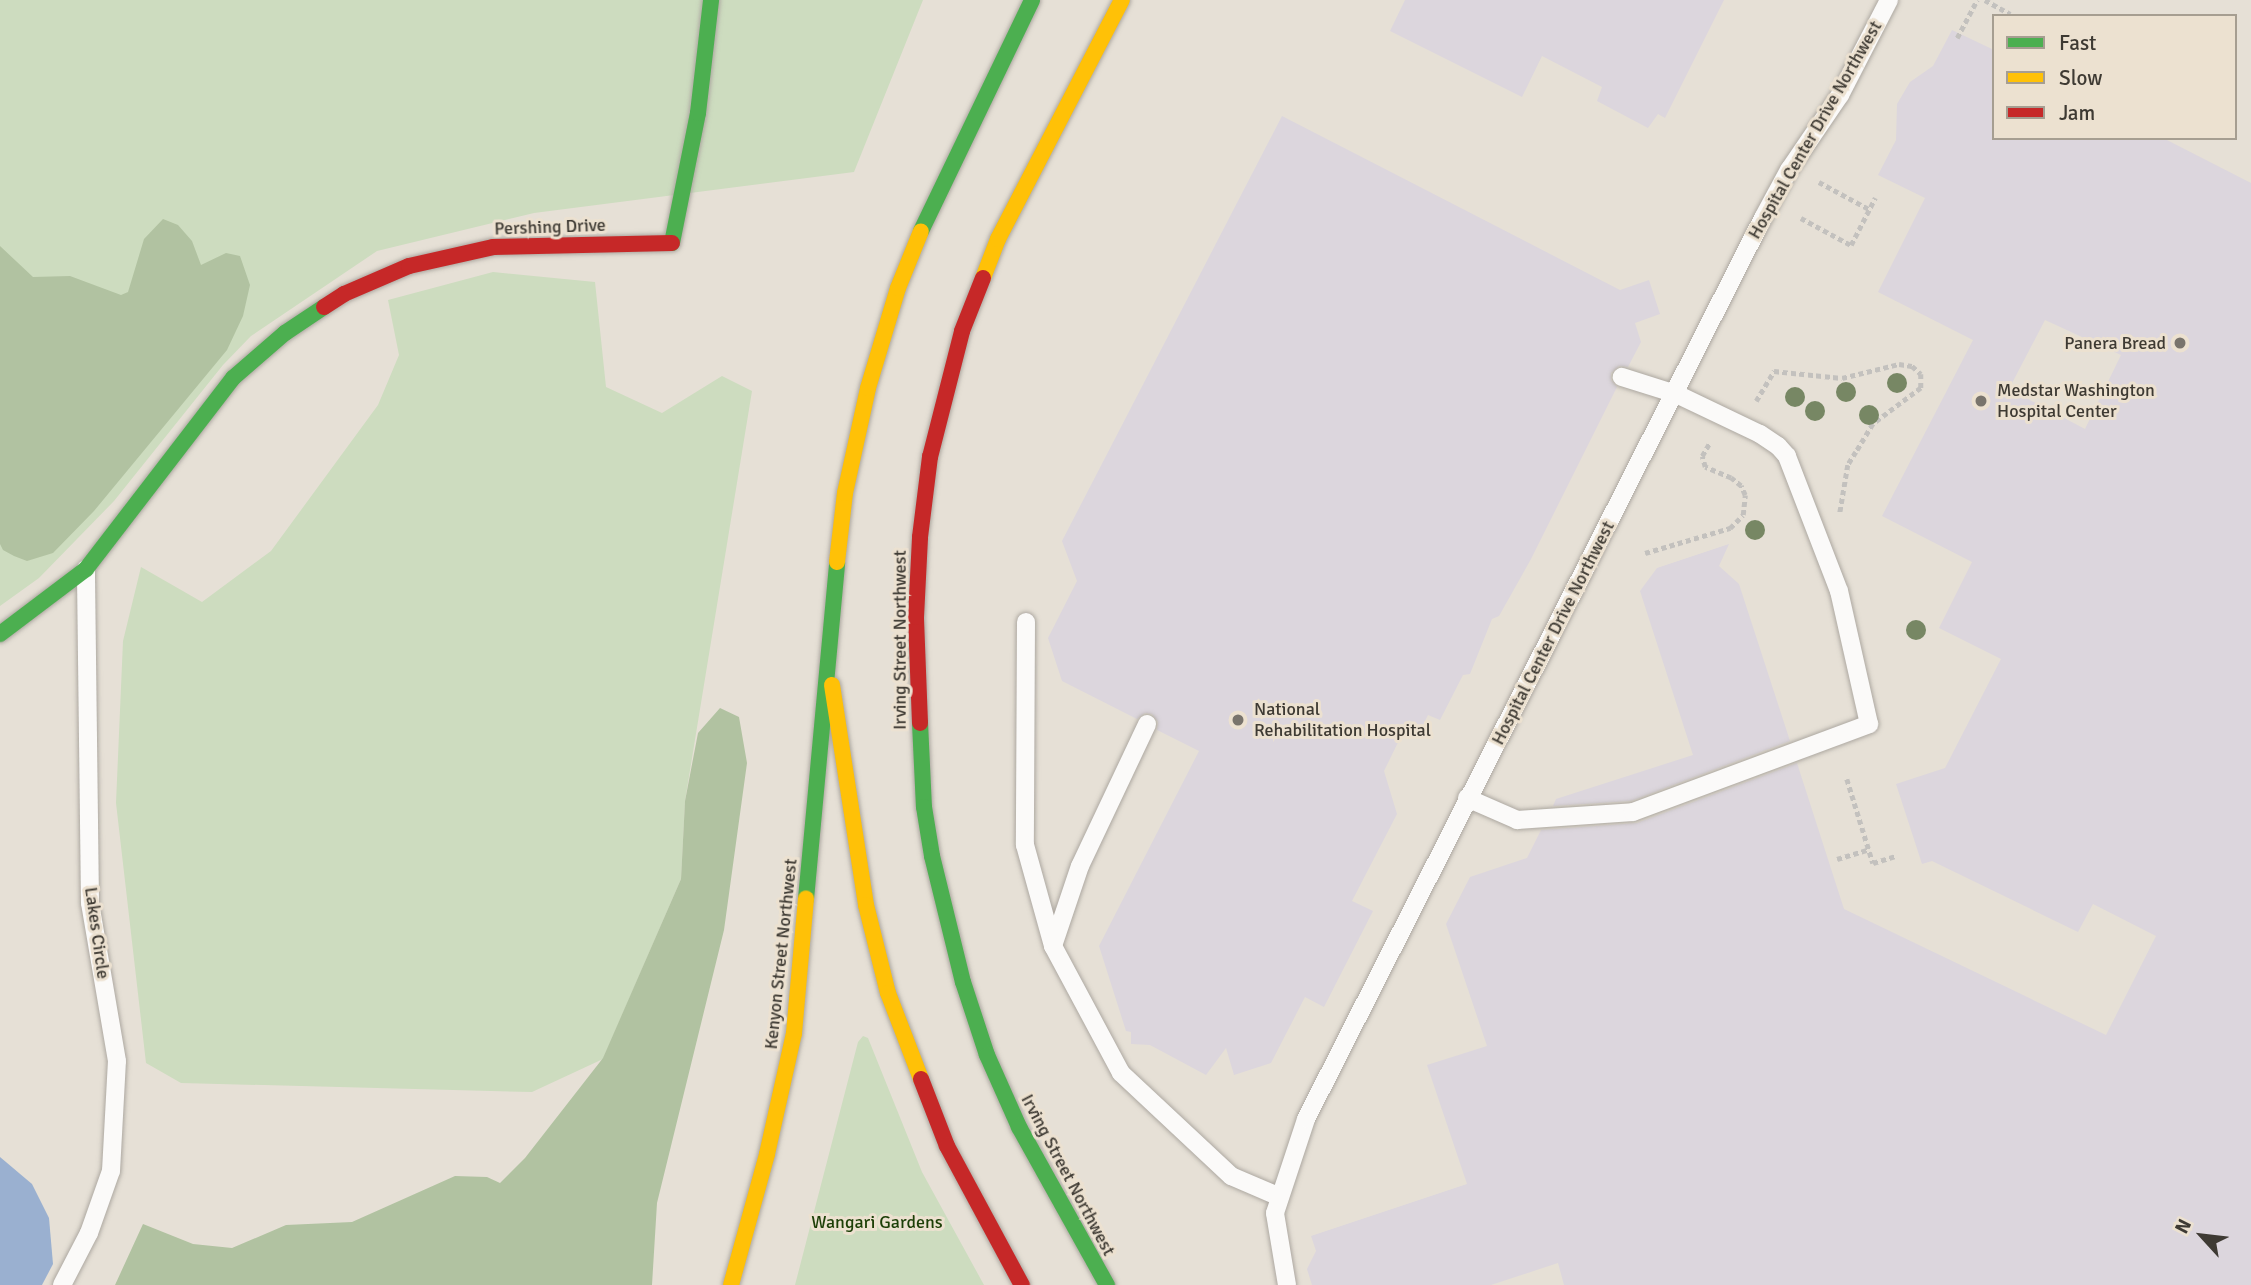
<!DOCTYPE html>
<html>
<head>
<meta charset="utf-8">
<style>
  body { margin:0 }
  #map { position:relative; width:2251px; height:1285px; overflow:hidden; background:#e6e0d6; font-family:Signika,sans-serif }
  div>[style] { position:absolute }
  .green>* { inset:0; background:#cddcbf }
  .forest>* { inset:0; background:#b1c2a1 }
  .water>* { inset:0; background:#9ab0d0 }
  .building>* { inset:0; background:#dcd6dd }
  .path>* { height:4.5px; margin-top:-2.25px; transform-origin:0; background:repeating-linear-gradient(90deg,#c3c1be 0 5px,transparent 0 8.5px) }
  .roads { filter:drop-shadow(0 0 2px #ada8a1) drop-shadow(0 0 2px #ada8a1) }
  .lane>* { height:18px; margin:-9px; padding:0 9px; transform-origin:9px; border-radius:9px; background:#fbfaf9 }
  .fast>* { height:16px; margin:-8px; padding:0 8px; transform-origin:8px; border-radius:8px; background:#4caf50 }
  .slow>* { height:16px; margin:-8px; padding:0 8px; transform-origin:8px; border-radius:8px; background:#ffc107 }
  .jam>* { height:16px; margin:-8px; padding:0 8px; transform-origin:8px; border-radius:8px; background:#c62828 }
  .trees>* { width:20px; height:20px; margin:-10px; border-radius:50%; background:#778764 }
  .dots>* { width:19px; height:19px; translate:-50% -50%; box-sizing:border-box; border:4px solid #ece1d0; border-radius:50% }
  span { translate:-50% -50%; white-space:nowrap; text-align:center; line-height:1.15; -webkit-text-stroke:6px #ece1d0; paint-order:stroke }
  .street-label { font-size:18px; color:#3e3a33 }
  .poi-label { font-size:18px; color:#3e3a33 }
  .right { translate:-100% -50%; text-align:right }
  .left { translate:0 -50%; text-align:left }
  .park-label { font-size:18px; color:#1d3f07 }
  .legend { position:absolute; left:1992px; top:14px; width:245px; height:126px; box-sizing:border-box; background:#ece1d0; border:2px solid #a69e91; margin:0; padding:9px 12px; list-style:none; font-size:21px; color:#3e3a33 }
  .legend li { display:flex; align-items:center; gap:14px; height:35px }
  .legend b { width:35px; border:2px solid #a69e91 }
  .north { position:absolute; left:2167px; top:1201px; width:70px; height:70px; -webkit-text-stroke:5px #ece1d0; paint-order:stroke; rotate:297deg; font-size:19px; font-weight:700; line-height:28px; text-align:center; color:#3e3a33 }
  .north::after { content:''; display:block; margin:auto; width:24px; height:32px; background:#3e3a33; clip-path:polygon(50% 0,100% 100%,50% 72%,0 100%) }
</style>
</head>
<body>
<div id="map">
  <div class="green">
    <div style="clip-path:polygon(0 0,923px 0,854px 172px,534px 213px,377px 251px,251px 336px,223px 365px,114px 501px,39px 578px,0 606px)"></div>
    <div style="clip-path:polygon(493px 272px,595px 282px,606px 387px,662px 413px,722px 376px,752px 391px,685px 801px,681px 879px,603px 1059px,532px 1092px,181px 1083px,146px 1063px,116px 803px,123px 641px,141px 567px,202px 602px,271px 551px,378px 405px,399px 355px,388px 300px)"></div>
    <div style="clip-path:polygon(863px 1036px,868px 1038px,922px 1172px,984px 1285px,795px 1285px,858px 1042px)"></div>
  </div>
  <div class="forest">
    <div style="clip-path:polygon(163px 219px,178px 225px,192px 241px,201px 265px,226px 253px,240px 256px,250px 285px,243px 316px,227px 350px,94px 511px,53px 553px,27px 561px,14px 556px,3px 550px,0 544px,0 246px,33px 277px,70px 276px,121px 295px,128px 292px,144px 239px)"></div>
    <div style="clip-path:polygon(720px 708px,739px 717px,747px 763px,724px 930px,657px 1203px,652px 1285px,115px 1285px,143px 1224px,193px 1244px,232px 1248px,286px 1225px,352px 1222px,455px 1176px,487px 1177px,500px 1183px,525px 1158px,603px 1058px,681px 879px,685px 801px,698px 733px)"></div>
  </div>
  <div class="water">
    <div style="clip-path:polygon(0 1157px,32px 1184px,49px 1218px,53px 1264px,42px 1285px,0 1285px)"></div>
  </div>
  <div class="building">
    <div style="clip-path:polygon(1405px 0,1724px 0,1665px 118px,1658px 114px,1648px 128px,1597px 101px,1602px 87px,1542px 56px,1522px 97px,1390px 31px)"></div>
    <div style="clip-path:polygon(evenodd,1952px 30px,1994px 50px,1994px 138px,2163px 138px,2251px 183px,2251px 1285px,1564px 1285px,1558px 1263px,1491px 1285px,1312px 1285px,1307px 1269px,1316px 1251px,1311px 1236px,1467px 1184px,1427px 1065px,1487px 1046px,1446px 924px,1470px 877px,1527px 858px,1541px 830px,1637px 823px,1797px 763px,1844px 909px,2106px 1035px,2156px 936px,2093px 904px,2078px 932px,1932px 861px,1922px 864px,1896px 784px,1945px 768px,2001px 659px,1939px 628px,1972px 562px,1882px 516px,1973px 340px,1878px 292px,1925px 198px,1878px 175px,1896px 140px,1897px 104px,1910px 82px,1933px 66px,1952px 30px,2045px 320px,2121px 355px,2085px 429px,2009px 389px,2045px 320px)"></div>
    <div style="clip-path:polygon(1282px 116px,1620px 290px,1649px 280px,1660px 314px,1635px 323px,1641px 342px,1628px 367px,1619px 366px,1611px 373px,1611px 380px,1617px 387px,1531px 559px,1499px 616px,1492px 619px,1470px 674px,1463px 675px,1440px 720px,1428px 715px,1422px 727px,1409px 720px,1384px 771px,1397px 814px,1352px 901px,1373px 911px,1324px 1007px,1305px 997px,1271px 1063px,1234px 1075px,1226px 1048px,1206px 1075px,1150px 1045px,1131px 1044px,1131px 1032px,1126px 1031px,1099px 946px,1199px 751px,1157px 730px,1158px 722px,1152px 714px,1145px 713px,1137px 719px,1062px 681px,1048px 638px,1077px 581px,1062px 541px)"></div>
    <div style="clip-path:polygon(1729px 544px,1719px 566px,1739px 584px,1790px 741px,1631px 801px,1553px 806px,1556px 799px,1693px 755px,1640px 591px,1657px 568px)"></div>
  </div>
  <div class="path">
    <div style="left:1985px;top:0;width:29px;rotate:29deg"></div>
    <div style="left:1957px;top:38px;width:43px;rotate:-62.2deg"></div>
    <div style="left:1819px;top:182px;width:57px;rotate:28.4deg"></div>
    <div style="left:1801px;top:218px;width:57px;rotate:28.4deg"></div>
    <div style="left:1851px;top:245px;width:53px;rotate:-62.9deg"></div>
    <div style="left:1756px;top:401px;width:35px;rotate:-59deg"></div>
    <div style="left:1774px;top:371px;width:68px;rotate:5.9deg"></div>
    <div style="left:1842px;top:378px;width:59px;rotate:-13.8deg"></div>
    <div style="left:1899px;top:364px;width:13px;rotate:9deg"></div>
    <div style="left:1912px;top:366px;width:12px;rotate:42deg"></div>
    <div style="left:1921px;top:374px;width:14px;rotate:90deg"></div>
    <div style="left:1921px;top:388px;width:60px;rotate:143.1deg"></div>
    <div style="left:1873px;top:424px;width:33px;rotate:121deg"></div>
    <div style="left:1856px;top:452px;width:15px;rotate:122deg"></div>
    <div style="left:1848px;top:465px;width:49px;rotate:99.5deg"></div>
    <div style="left:1645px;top:553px;width:89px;rotate:-16.4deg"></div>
    <div style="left:1730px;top:528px;width:18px;rotate:-45deg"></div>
    <div style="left:1743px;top:515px;width:20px;rotate:-84deg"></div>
    <div style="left:1745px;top:495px;width:10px;rotate:-114deg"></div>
    <div style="left:1741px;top:486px;width:13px;rotate:-141deg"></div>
    <div style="left:1731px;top:478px;width:28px;rotate:-157deg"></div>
    <div style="left:1705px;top:467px;width:11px;rotate:-105deg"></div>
    <div style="left:1702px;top:456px;width:16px;rotate:-60deg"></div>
    <div style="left:1847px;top:779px;width:88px;rotate:72.8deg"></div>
    <div style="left:1873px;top:863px;width:24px;rotate:-17deg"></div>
    <div style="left:1837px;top:859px;width:34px;rotate:-17deg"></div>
  </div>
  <div class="roads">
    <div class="lane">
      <div style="left:1026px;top:622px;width:223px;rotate:90.3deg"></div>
      <div style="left:1025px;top:845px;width:105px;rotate:74.5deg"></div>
      <div style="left:1053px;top:946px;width:144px;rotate:61.8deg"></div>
      <div style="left:1121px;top:1073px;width:151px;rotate:43.1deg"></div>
      <div style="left:1231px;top:1176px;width:53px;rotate:23.2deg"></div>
      <div style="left:1467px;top:798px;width:55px;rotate:23.7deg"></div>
      <div style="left:1517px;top:820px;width:116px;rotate:-3.9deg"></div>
      <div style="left:1633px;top:812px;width:252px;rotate:-20.4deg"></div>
      <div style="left:1869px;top:724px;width:136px;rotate:-102.7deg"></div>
      <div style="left:1839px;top:591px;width:145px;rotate:-111.1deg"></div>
      <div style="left:1787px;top:456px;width:13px;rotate:-132deg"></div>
      <div style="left:1778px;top:446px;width:22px;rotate:-146deg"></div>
      <div style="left:1760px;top:434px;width:93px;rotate:-154.5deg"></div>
      <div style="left:1676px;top:394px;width:57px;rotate:-162.5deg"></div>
      <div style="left:1053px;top:946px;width:84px;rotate:-71.4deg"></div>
      <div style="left:1080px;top:866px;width:157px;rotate:-64.7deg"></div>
      <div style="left:62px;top:1285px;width:59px;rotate:-62.6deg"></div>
      <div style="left:89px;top:1233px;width:66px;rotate:-70.5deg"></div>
      <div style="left:111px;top:1171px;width:110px;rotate:-86.9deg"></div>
      <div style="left:117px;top:1061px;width:160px;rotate:-99.7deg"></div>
      <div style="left:90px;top:903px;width:334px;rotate:-90.7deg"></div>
      <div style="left:1287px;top:1285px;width:73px;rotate:-99.5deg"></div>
      <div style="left:1275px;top:1213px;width:99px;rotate:-71.7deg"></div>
      <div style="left:1306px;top:1119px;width:1010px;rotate:-63.11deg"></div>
      <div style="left:1763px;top:218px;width:55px;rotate:-61.6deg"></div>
      <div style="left:1789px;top:170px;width:91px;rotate:-55.8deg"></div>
      <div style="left:1840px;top:95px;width:107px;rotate:-62.7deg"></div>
    </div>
    <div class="fast">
      <div style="left:921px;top:231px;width:256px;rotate:-64.3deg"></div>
      <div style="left:672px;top:243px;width:133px;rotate:-78.7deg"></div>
      <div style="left:698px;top:113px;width:114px;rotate:-83.4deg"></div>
      <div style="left:0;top:634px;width:108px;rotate:-37.1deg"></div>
      <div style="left:86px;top:569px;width:241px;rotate:-52.4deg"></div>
      <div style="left:233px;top:378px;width:69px;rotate:-40.9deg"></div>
      <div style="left:285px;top:333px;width:47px;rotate:-33.7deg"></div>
      <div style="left:920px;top:723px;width:84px;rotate:87.3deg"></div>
      <div style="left:924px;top:807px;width:50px;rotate:80.7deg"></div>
      <div style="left:932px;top:856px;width:130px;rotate:76.2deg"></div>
      <div style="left:963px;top:982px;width:77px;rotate:71.8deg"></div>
      <div style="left:987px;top:1055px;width:79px;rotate:66deg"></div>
      <div style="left:1019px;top:1127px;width:181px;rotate:60.9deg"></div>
      <div style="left:806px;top:899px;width:338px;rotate:-84.7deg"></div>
    </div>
    <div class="slow">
      <div style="left:983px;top:278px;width:42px;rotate:-69deg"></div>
      <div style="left:998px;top:239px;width:269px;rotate:-62.6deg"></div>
      <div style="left:837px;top:562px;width:69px;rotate:-83.4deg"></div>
      <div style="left:845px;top:493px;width:107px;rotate:-77.6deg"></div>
      <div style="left:868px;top:388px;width:104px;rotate:-73.3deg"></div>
      <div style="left:898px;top:288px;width:61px;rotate:-68deg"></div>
      <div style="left:832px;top:685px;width:223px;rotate:81.2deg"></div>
      <div style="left:866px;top:905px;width:91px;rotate:76deg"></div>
      <div style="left:888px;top:993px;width:92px;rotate:69deg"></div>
      <div style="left:731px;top:1285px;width:136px;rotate:-74.6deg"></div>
      <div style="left:767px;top:1154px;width:124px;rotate:-77.4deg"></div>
      <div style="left:794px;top:1033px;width:135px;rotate:-84.9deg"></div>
    </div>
    <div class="jam">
      <div style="left:324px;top:307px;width:24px;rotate:-33deg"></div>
      <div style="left:344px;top:294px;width:71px;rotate:-23.3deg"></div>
      <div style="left:409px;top:266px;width:86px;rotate:-12.7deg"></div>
      <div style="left:493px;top:247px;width:179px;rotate:-1.3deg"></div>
      <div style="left:920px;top:723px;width:106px;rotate:-92.2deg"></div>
      <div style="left:916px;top:617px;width:80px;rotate:-87.1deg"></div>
      <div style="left:920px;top:537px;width:81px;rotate:-82.9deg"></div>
      <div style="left:930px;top:457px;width:130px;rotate:-75.7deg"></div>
      <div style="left:962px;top:331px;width:57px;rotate:-68.4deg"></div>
      <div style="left:921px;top:1079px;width:72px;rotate:68.8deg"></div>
      <div style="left:947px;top:1146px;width:158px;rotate:61.7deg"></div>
    </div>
  </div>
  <div class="trees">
    <div style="left:1897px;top:383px"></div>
    <div style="left:1846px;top:392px"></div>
    <div style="left:1795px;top:397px"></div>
    <div style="left:1815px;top:411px"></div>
    <div style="left:1869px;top:415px"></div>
    <div style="left:1755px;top:530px"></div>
    <div style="left:1916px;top:630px"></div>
  </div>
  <div class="dots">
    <div style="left:2180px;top:343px;background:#79746c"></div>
    <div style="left:1981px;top:401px;background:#79746c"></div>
    <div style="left:1238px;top:720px;background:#79746c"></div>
  </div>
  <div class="street-label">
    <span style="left:1815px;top:130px;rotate:-60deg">Hospital Center Drive Northwest</span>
    <span style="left:550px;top:227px;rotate:-2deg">Pershing Drive</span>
    <span style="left:1553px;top:633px;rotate:-63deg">Hospital Center Drive Northwest</span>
    <span style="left:900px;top:640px;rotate:-90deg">Irving Street Northwest</span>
    <span style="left:97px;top:933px;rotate:82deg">Lakes Circle</span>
    <span style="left:781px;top:954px;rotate:-84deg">Kenyon Street Northwest</span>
    <span style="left:1068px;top:1175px;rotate:62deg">Irving Street Northwest</span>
  </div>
  <div class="poi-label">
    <span class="right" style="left:2166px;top:343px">Panera Bread</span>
    <span class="left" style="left:1997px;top:401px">Medstar Washington<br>Hospital Center</span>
    <span class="left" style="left:1254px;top:720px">National<br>Rehabilitation Hospital</span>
  </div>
  <div class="park-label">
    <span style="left:877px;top:1222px">Wangari Gardens</span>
  </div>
  <ul class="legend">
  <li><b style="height:9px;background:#4caf50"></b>Fast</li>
  <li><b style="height:9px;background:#ffc107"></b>Slow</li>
  <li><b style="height:9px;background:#c62828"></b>Jam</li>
  </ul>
  <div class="north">N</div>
</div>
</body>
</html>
